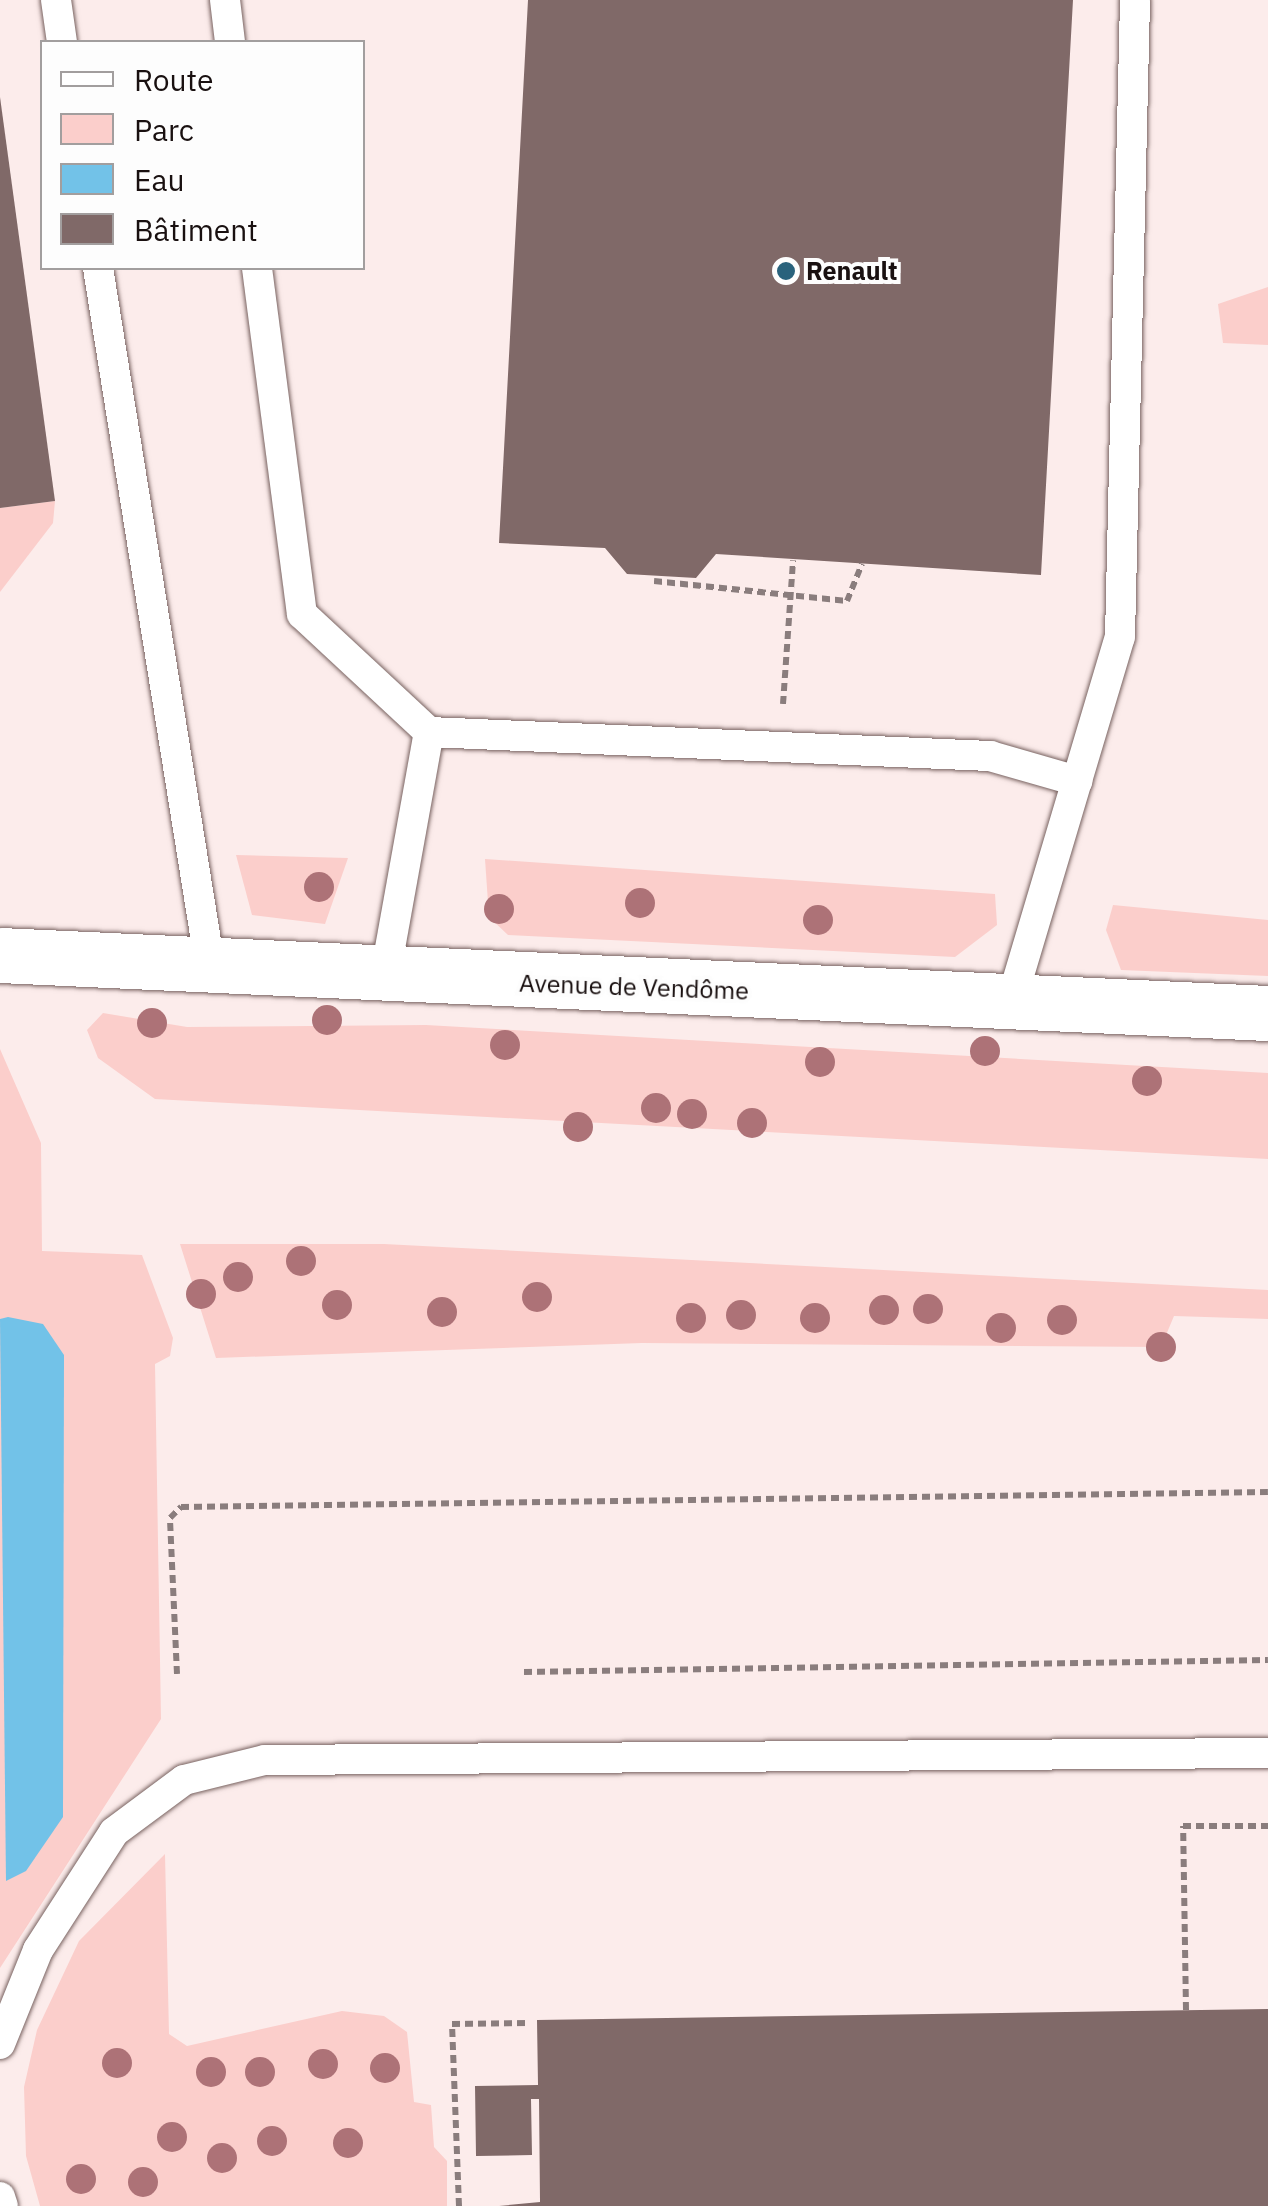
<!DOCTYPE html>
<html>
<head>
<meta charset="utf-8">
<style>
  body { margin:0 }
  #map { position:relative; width:1268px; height:2206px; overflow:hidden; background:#fceceb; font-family:"IBM Plex Sans",sans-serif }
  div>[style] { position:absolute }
  .green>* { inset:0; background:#fbcecb }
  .water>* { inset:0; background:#72c2e8 }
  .building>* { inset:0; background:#806968 }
  .path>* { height:6px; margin-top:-3px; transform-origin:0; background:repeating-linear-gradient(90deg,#8a7d7d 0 8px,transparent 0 13px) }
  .roads { filter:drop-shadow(0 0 2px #786260) drop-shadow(0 0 2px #786260) }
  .service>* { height:30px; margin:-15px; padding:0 15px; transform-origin:15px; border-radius:15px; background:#fff }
  .primary>* { height:55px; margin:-27.5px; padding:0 27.5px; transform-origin:27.5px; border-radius:27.5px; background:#fff }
  .trees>* { width:30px; height:30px; margin:-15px; border-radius:50%; background:#ad7277 }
  .dots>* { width:28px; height:28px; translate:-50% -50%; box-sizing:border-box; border:5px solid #fdfdfd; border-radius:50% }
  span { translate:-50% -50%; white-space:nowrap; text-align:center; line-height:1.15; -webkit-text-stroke:8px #fdfdfd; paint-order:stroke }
  .poi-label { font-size:25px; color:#191010; font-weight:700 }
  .left { translate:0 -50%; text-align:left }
  .street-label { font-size:25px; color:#191010 }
  .legend { position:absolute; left:40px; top:40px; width:325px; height:230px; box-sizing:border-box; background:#fdfdfd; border:2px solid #a29e9e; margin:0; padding:12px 18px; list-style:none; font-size:30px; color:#191010 }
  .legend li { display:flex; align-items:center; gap:20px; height:50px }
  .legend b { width:50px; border:2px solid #a29e9e }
</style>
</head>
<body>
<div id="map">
  <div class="green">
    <div style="clip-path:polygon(1268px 287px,1268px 345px,1223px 343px,1218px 304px)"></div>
    <div style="clip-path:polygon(55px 501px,53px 523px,0 592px,0 508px)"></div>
    <div style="clip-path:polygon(236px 855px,348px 858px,325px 924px,252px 915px)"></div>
    <div style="clip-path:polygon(485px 859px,995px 894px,997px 925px,955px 957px,508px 935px,489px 917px)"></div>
    <div style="clip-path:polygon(1113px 905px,1268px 920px,1268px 976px,1121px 970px,1106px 930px)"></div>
    <div style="clip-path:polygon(103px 1013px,187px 1027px,426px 1025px,1268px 1073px,1268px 1159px,155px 1099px,98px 1058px,87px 1030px)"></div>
    <div style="clip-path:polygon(0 1049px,41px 1143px,42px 1251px,142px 1255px,173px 1338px,170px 1356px,155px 1364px,161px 1719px,0 1968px)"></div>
    <div style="clip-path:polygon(180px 1244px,384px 1244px,1268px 1290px,1268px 1319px,1174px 1316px,1161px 1347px,642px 1343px,216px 1358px)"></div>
    <div style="clip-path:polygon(165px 1854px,169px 2034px,187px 2046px,342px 2011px,384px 2016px,407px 2032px,414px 2102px,431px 2105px,434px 2147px,447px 2161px,447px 2206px,40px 2206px,26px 2156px,24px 2087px,37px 2030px,79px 1941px)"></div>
  </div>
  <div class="water">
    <div style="clip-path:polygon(8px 1317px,43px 1324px,64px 1355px,63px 1817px,26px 1871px,6px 1881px,0 1319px)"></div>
  </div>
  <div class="building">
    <div style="clip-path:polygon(528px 0,1073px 0,1041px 575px,716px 554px,696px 578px,627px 574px,605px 548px,499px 543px)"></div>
    <div style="clip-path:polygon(0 97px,55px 501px,0 508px)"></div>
    <div style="clip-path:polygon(1268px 2009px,1268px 2206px,499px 2206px,540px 2202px,539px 2099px,531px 2099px,532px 2155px,476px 2156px,475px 2086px,538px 2085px,537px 2020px)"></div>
  </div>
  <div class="path">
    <div style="left:654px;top:581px;width:194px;rotate:5.9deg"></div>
    <div style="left:847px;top:601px;width:40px;rotate:-68deg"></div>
    <div style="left:783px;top:704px;width:144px;rotate:-86deg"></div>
    <div style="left:524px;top:1672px;width:744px;rotate:-0.92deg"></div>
    <div style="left:177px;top:1674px;width:156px;rotate:-92.6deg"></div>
    <div style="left:170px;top:1518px;width:16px;rotate:-45deg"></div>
    <div style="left:181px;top:1507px;width:1087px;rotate:-0.79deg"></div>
    <div style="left:1186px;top:2010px;width:184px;rotate:-90.9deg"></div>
    <div style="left:1183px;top:1826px;width:85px"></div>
    <div style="left:459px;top:2206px;width:182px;rotate:-92.2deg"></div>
    <div style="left:452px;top:2024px;width:76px;rotate:-0.8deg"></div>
  </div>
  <div class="roads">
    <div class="service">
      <div style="left:56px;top:0;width:42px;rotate:81.9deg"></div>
      <div style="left:225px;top:0;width:42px;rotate:83.2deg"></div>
      <div style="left:98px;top:268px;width:707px;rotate:80.88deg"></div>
      <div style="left:257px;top:268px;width:349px;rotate:82.6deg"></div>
      <div style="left:302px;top:614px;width:173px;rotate:42.9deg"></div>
      <div style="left:385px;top:976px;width:248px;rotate:-79.8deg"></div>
      <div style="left:429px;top:732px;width:562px;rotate:2.45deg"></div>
      <div style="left:990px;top:756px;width:91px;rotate:16deg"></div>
      <div style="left:1011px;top:1002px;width:381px;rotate:-73.4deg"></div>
      <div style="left:1120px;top:637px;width:637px;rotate:-88.65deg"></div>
      <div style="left:0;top:2044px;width:101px;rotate:-68deg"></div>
      <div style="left:38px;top:1950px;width:140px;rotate:-57.2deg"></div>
      <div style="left:114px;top:1832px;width:87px;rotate:-36.6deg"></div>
      <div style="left:184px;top:1780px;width:83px;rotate:-13.9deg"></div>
      <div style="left:265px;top:1760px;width:1003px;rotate:-0.4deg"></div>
      <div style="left:0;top:2197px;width:9px;rotate:72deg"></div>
    </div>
    <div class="primary">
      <div style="left:0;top:955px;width:1269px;rotate:2.62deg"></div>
    </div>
  </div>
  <div class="trees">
    <div style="left:319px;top:887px"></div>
    <div style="left:640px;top:903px"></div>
    <div style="left:499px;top:909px"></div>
    <div style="left:818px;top:920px"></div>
    <div style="left:327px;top:1020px"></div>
    <div style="left:152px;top:1023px"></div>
    <div style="left:505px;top:1045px"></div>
    <div style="left:985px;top:1051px"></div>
    <div style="left:820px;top:1062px"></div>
    <div style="left:1147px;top:1081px"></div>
    <div style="left:656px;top:1108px"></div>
    <div style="left:692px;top:1114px"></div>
    <div style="left:752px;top:1123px"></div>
    <div style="left:578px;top:1127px"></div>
    <div style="left:301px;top:1261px"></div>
    <div style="left:238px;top:1277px"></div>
    <div style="left:201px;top:1294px"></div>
    <div style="left:537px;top:1297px"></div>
    <div style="left:337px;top:1305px"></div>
    <div style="left:928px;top:1309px"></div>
    <div style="left:884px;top:1310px"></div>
    <div style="left:442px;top:1312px"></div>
    <div style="left:741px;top:1315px"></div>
    <div style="left:691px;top:1318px"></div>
    <div style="left:815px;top:1318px"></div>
    <div style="left:1062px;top:1320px"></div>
    <div style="left:1001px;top:1328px"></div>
    <div style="left:1161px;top:1347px"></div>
    <div style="left:117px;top:2063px"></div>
    <div style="left:323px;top:2064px"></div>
    <div style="left:385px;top:2068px"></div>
    <div style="left:211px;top:2072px"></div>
    <div style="left:260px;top:2072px"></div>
    <div style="left:172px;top:2137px"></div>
    <div style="left:272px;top:2141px"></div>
    <div style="left:348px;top:2143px"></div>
    <div style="left:222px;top:2158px"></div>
    <div style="left:81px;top:2179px"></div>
    <div style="left:143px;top:2182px"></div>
  </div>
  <div class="dots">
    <div style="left:786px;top:271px;background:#29627c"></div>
  </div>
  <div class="poi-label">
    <span class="left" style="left:806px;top:271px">Renault</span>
  </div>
  <div class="street-label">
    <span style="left:634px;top:987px;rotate:2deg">Avenue de Vendôme</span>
  </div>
  <ul class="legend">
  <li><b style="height:12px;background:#fff"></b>Route</li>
  <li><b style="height:28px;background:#fbcecb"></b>Parc</li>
  <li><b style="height:28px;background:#72c2e8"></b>Eau</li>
  <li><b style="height:28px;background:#806968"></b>Bâtiment</li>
  </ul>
</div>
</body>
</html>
